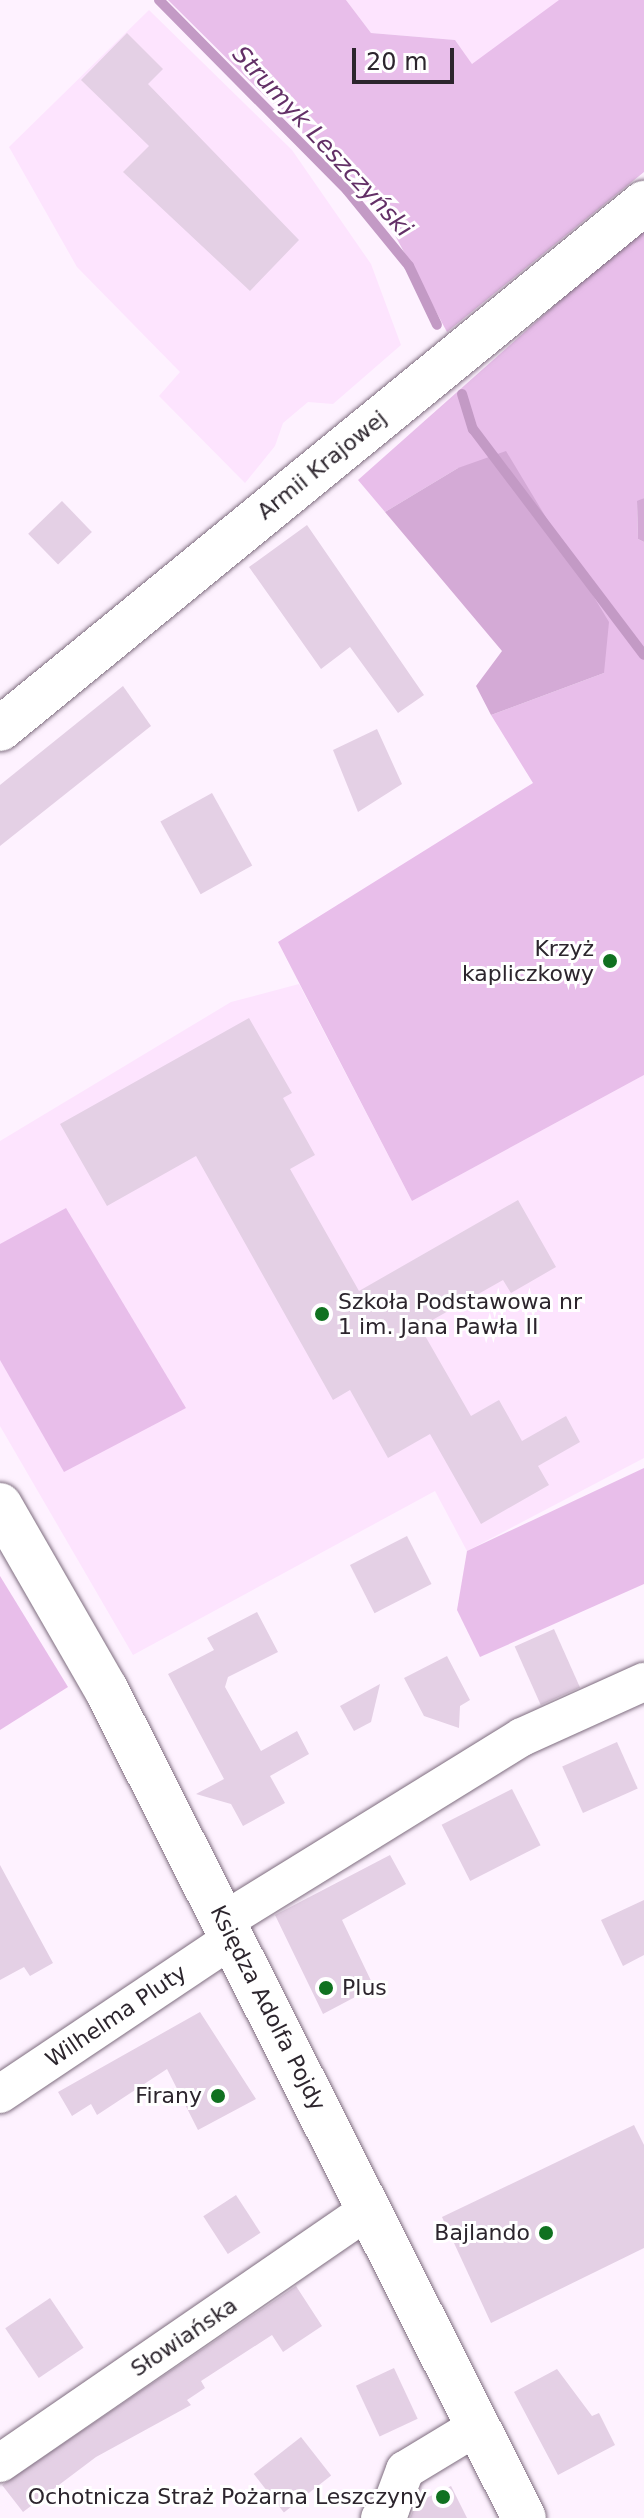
<!DOCTYPE html>
<html>
<head>
<meta charset="utf-8">
<style>
  body { margin:0 }
  #map { position:relative; width:644px; height:2518px; overflow:hidden; background:#fef2ff; font-family:"DejaVu Sans",sans-serif }
  div>[style] { position:absolute }
  .built>* { inset:0; background:#fde4fe }
  .green>* { inset:0; background:#e8beea }
  .forest>* { inset:0; background:#d4aad6 }
  .stream>* { height:10px; margin:-5px; padding:0 5px; transform-origin:5px; border-radius:5px; background:#c39ac5 }
  .building>* { inset:0; background:#e4d0e5; transform-origin:0 0 }
  .roads { filter:drop-shadow(0 0 2px #7e6d7f) drop-shadow(0 0 2px #7e6d7f) }
  .minor>* { height:38px; margin:-19px; padding:0 19px; transform-origin:19px; border-radius:19px; background:#fff }
  .tertiary>* { height:44px; margin:-22px; padding:0 22px; transform-origin:22px; border-radius:22px; background:#fff }
  .dots>* { width:22px; height:22px; translate:-50% -50%; box-sizing:border-box; border:4px solid #fff; border-radius:50% }
  span { translate:-50% -50%; white-space:nowrap; text-align:center; line-height:1.15; -webkit-text-stroke:6px #fff; paint-order:stroke }
  .street-label { font-size:22px; color:#2c252d }
  .poi-label { font-size:22px; color:#2c252d }
  .right { translate:-100% -50%; text-align:right }
  .left { translate:0 -50%; text-align:left }
  .water-label { font-size:24px; color:#633067; font-style:italic }
  .scale { position:absolute; left:352px; top:48px; width:102px; height:36px; box-sizing:border-box; border:4px solid #2c252d; border-top:0; padding-left:10px; font-size:24px; line-height:28px; white-space:nowrap; color:#2c252d; -webkit-text-stroke:6px #fff; paint-order:stroke }
</style>
</head>
<body>
<div id="map">
  <div class="built">
    <div style="clip-path:polygon(346px 0,582px 0,481px 77px,455px 40px,371px 33px)"></div>
    <div style="clip-path:polygon(149px 10px,292px 150px,371px 264px,401px 345px,333px 404px,308px 402px,283px 423px,275px 446px,245px 483px,159px 396px,180px 372px,77px 267px,9px 147px)"></div>
    <div style="clip-path:polygon(299px 984px,412px 1201px,644px 1075px,644px 1458px,467px 1551px,435px 1491px,133px 1655px,0 1426px,0 1141px,231px 1002px)"></div>
  </div>
  <div class="green">
    <div style="clip-path:polygon(168px 0,346px 0,371px 33px,455px 40px,472px 64px,559px 0,644px 0,644px 172px,447px 332px,383px 213px)"></div>
    <div style="clip-path:polygon(644px 226px,644px 498px,637px 502px,638px 539px,644px 542px,644px 1075px,412px 1201px,278px 942px,533px 783px,491px 715px,604px 673px,458px 468px,385px 512px,358px 480px)"></div>
    <div style="clip-path:polygon(66px 1208px,186px 1408px,64px 1472px,0 1360px,0 1244px)"></div>
    <div style="clip-path:polygon(644px 1468px,644px 1584px,480px 1657px,457px 1610px,467px 1551px)"></div>
    <div style="clip-path:polygon(0 1576px,68px 1687px,0 1730px)"></div>
  </div>
  <div class="forest">
    <div style="clip-path:polygon(506px 451px,609px 622px,604px 673px,491px 715px,476px 686px,502px 651px,385px 512px,458px 468px)"></div>
    <div style="clip-path:polygon(644px 498px,644px 542px,638px 539px,637px 501px)"></div>
  </div>
  <div class="stream">
    <div style="left:159px;top:0;width:267px;rotate:45.3deg"></div>
    <div style="left:347px;top:190px;width:98px;rotate:50.8deg"></div>
    <div style="left:409px;top:266px;width:65px;rotate:64.6deg"></div>
    <div style="left:462px;top:394px;width:37px;rotate:73deg"></div>
    <div style="left:473px;top:429px;width:283px;rotate:52.9deg"></div>
  </div>
  <div class="building">
    <div style="clip-path:polygon(127px 33px,163px 69px,148px 84px,299px 240px,250px 291px,123px 172px,149px 146px,81px 80px)"></div>
    <div style="left:62px;top:501px;width:43px;height:47px;rotate:46deg"></div>
    <div style="clip-path:polygon(307px 525px,424px 695px,398px 713px,350px 647px,321px 669px,249px 567px)"></div>
    <div style="clip-path:polygon(123px 686px,151px 726px,0 846px,0 785px)"></div>
    <div style="clip-path:polygon(377px 729px,402px 784px,358px 812px,333px 750px)"></div>
    <div style="left:212px;top:793px;width:83px;height:59px;rotate:61deg"></div>
    <div style="clip-path:polygon(249px 1018px,292px 1093px,283px 1098px,315px 1155px,290px 1169px,359px 1291px,518px 1200px,556px 1267px,511px 1293px,503px 1280px,420px 1327px,471px 1416px,499px 1400px,522px 1441px,566px 1416px,580px 1442px,538px 1466px,549px 1485px,481px 1524px,430px 1434px,388px 1458px,350px 1390px,333px 1400px,196px 1156px,107px 1206px,60px 1124px)"></div>
    <div style="left:407px;top:1536px;width:54px;height:64px;rotate:63deg"></div>
    <div style="clip-path:polygon(257px 1612px,278px 1652px,228px 1677px,225px 1687px,261px 1751px,297px 1731px,309px 1754px,270px 1776px,285px 1803px,243px 1826px,231px 1804px,196px 1794px,224px 1779px,168px 1674px,214px 1650px,207px 1638px)"></div>
    <div style="left:554px;top:1629px;width:64px;height:43px;rotate:66deg"></div>
    <div style="clip-path:polygon(447px 1656px,470px 1700px,460px 1706px,459px 1728px,424px 1716px,404px 1678px)"></div>
    <div style="clip-path:polygon(380px 1684px,371px 1722px,354px 1731px,340px 1706px)"></div>
    <div style="left:617px;top:1742px;width:51px;height:60px;rotate:66deg"></div>
    <div style="left:512px;top:1789px;width:63px;height:79px;rotate:63deg"></div>
    <div style="clip-path:polygon(390px 1855px,406px 1884px,342px 1920px,374px 1987px,323px 2014px,275px 1915px)"></div>
    <div style="clip-path:polygon(0 1865px,53px 1963px,30px 1976px,24px 1967px,0 1980px)"></div>
    <div style="clip-path:polygon(644px 1900px,644px 1955px,623px 1966px,601px 1920px)"></div>
    <div style="clip-path:polygon(200px 2012px,256px 2099px,198px 2130px,167px 2069px,97px 2115px,91px 2104px,72px 2116px,58px 2092px)"></div>
    <div style="clip-path:polygon(634px 2125px,644px 2145px,644px 2248px,491px 2323px,442px 2217px)"></div>
    <div style="left:236px;top:2195px;width:45px;height:39px;rotate:57deg"></div>
    <div style="clip-path:polygon(296px 2286px,322px 2326px,283px 2352px,272px 2335px,201px 2381px,205px 2388px,187px 2400px,191px 2405px,96px 2457px,23px 2512px,2px 2485px)"></div>
    <div style="left:50px;top:2298px;width:60px;height:54px;rotate:56deg"></div>
    <div style="left:394px;top:2368px;width:56px;height:42px;rotate:65deg"></div>
    <div style="clip-path:polygon(557px 2369px,592px 2416px,599px 2413px,615px 2445px,558px 2475px,514px 2392px)"></div>
    <div style="left:301px;top:2437px;width:49px;height:60px;rotate:52deg"></div>
    <div style="clip-path:polygon(451px 2486px,467px 2518px,410px 2518px,416px 2503px)"></div>
  </div>
  <div class="roads">
    <div class="minor">
      <div style="left:224px;top:1921px;width:350px;rotate:-31.7deg"></div>
      <div style="left:522px;top:1737px;width:134px;rotate:-24.3deg"></div>
      <div style="left:0;top:2094px;width:280px;rotate:-33.8deg"></div>
      <div style="left:0;top:2463px;width:447px;rotate:-34.5deg"></div>
      <div style="left:380px;top:2518px;width:13px;rotate:-39deg"></div>
      <div style="left:390px;top:2510px;width:43px;rotate:-69.4deg"></div>
      <div style="left:405px;top:2470px;width:85px;rotate:-31.1deg"></div>
    </div>
    <div class="tertiary">
      <div style="left:0;top:729px;width:832px;rotate:-39.24deg"></div>
      <div style="left:0;top:1505px;width:212px;rotate:60.1deg"></div>
      <div style="left:106px;top:1689px;width:928px;rotate:63.24deg"></div>
    </div>
  </div>
  <div class="dots">
    <div style="left:610px;top:961px;background:#107120"></div>
    <div style="left:322px;top:1314px;background:#107120"></div>
    <div style="left:326px;top:1988px;background:#107120"></div>
    <div style="left:218px;top:2096px;background:#107120"></div>
    <div style="left:546px;top:2233px;background:#107120"></div>
    <div style="left:443px;top:2497px;background:#107120"></div>
  </div>
  <div class="street-label">
    <span style="left:322px;top:465px;rotate:-39deg">Armii Krajowej</span>
    <span style="left:268px;top:2008px;rotate:63deg">Księdza Adolfa Pojdy</span>
    <span style="left:116px;top:2016px;rotate:-34deg">Wilhelma Pluty</span>
    <span style="left:184px;top:2337px;rotate:-34deg">Słowiańska</span>
  </div>
  <div class="poi-label">
    <span class="right" style="left:594px;top:961px">Krzyż<br>kapliczkowy</span>
    <span class="left" style="left:338px;top:1314px">Szkoła Podstawowa nr<br>1 im. Jana Pawła II</span>
    <span class="left" style="left:342px;top:1988px">Plus</span>
    <span class="right" style="left:202px;top:2096px">Firany</span>
    <span class="right" style="left:530px;top:2233px">Bajlando</span>
    <span class="right" style="left:427px;top:2497px">Ochotnicza Straż Pożarna Leszczyny</span>
  </div>
  <div class="water-label">
    <span style="left:322px;top:142px;rotate:47deg">Strumyk Leszczyński</span>
  </div>
  <div class="scale">20 m</div>
</div>
</body>
</html>
